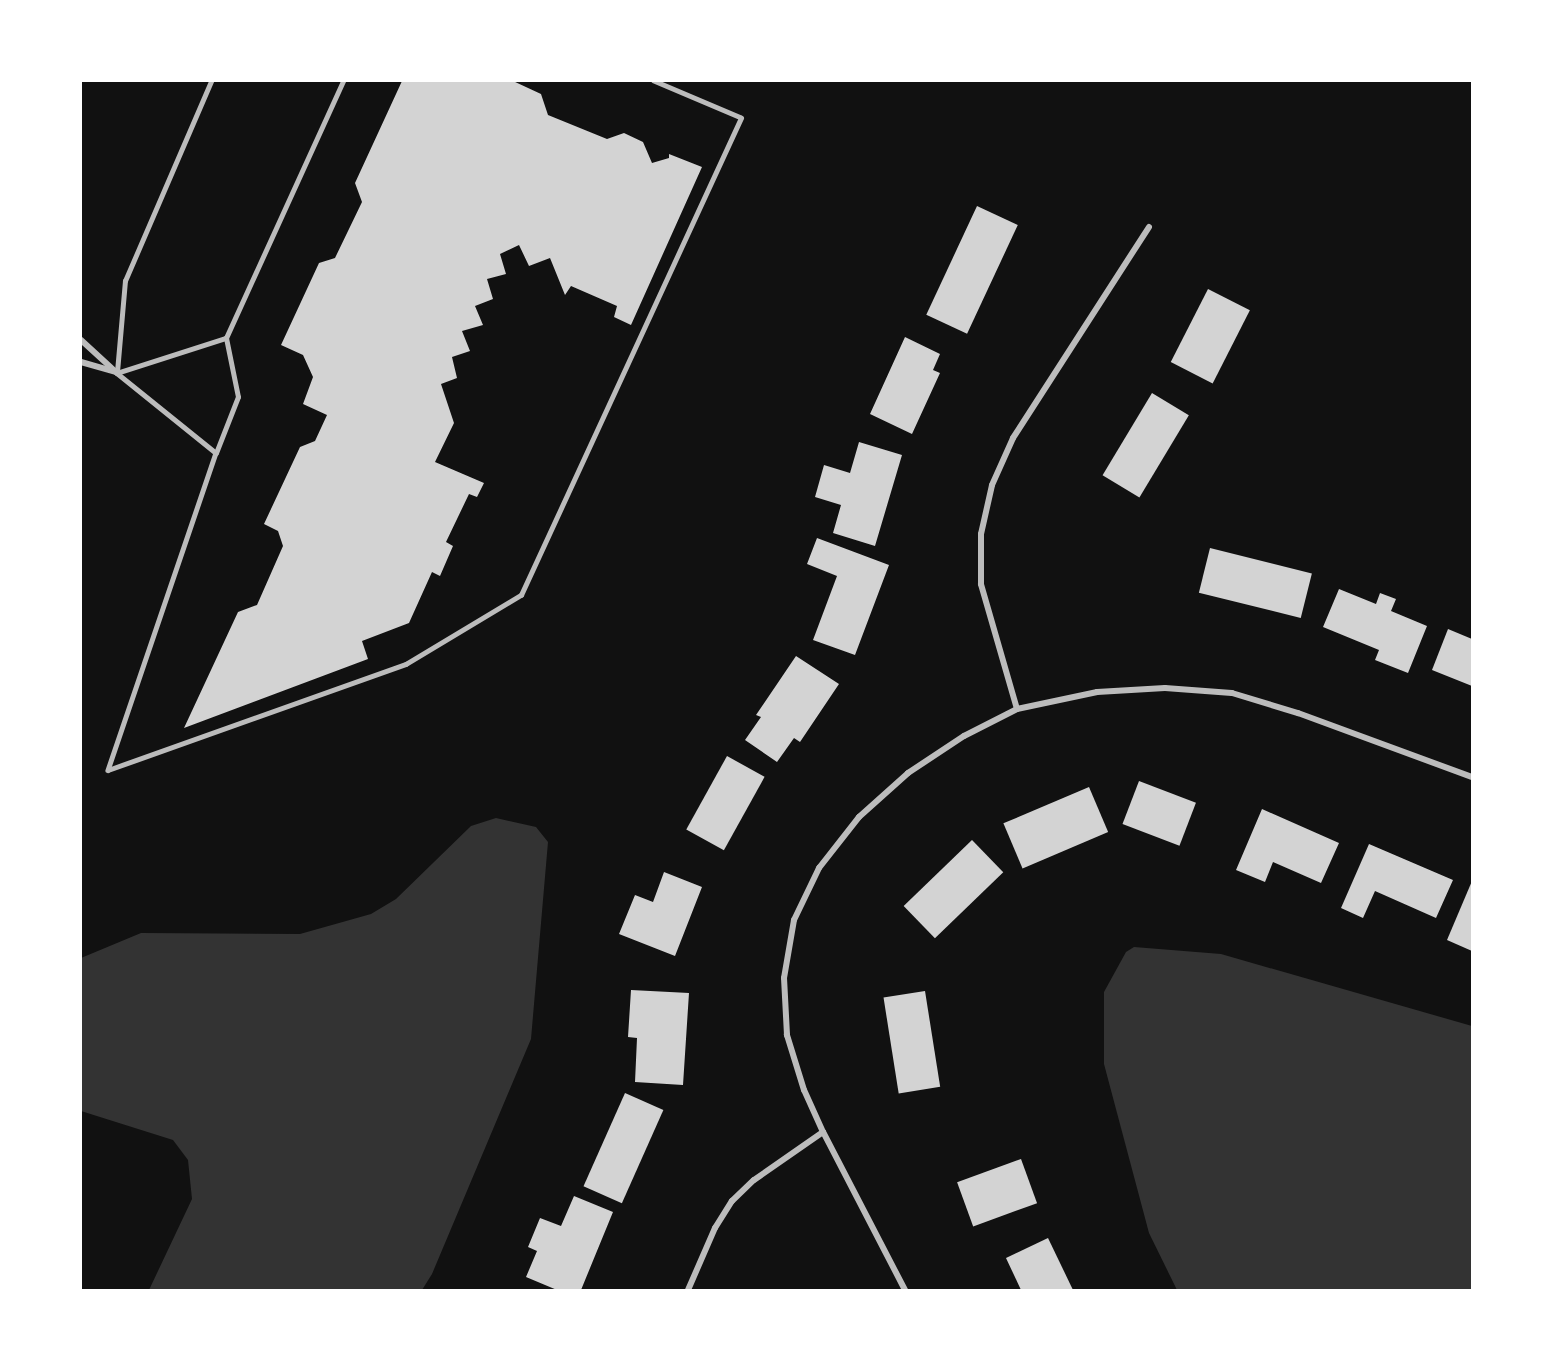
<!DOCTYPE html>
<html>
<head>
<meta charset="utf-8">
<style>
  body { margin:0 }
  #map { position:relative; width:1553px; height:1371px; overflow:hidden; background:#111; font-family:Georgia,serif }
  div>[style] { position:absolute }
  .water>* { inset:0; background:#333 }
  .building>* { inset:0; background:#d3d3d3; transform-origin:0 0 }
  .service>* { height:4.5px; margin:-2.25px; padding:0 2.25px; transform-origin:2.25px; border-radius:2.25px; background:#bcbcbc }
  .minor>* { height:6px; margin:-3px; padding:0 3px; transform-origin:3px; border-radius:3px; background:#bcbcbc }
  span { translate:-50% -50%; white-space:nowrap; text-align:center; line-height:1.15; -webkit-text-stroke:6px #fff; paint-order:stroke }
  .frame { position:absolute; inset:0; border:82px solid #fff; pointer-events:none }
</style>
</head>
<body>
<div id="map">
  <div class="water">
    <div style="clip-path:polygon(496px 818px,536px 827px,548px 842px,531px 1039px,432px 1274px,422px 1290px,149px 1290px,192px 1199px,188px 1160px,173px 1140px,81px 1111px,81px 958px,141px 933px,300px 934px,371px 914px,396px 899px,471px 826px)"></div>
    <div style="clip-path:polygon(1134px 947px,1221px 954px,1472px 1026px,1472px 1290px,1177px 1290px,1149px 1233px,1104px 1064px,1104px 992px,1126px 952px)"></div>
  </div>
  <div class="building">
    <div style="clip-path:polygon(402px 81px,513px 81px,541px 94px,548px 115px,607px 139px,624px 133px,643px 142px,652px 163px,669px 158px,669px 154px,702px 167px,631px 325px,614px 317px,617px 306px,571px 286px,565px 295px,550px 258px,529px 266px,519px 245px,500px 254px,506px 274px,487px 279px,493px 299px,475px 306px,483px 325px,462px 331px,470px 351px,452px 357px,457px 378px,441px 384px,454px 423px,435px 462px,484px 483px,477px 497px,469px 494px,446px 542px,453px 546px,440px 576px,432px 572px,409px 623px,362px 641px,368px 659px,184px 728px,238px 612px,257px 605px,283px 546px,278px 531px,264px 524px,300px 447px,315px 441px,327px 415px,303px 404px,313px 377px,303px 355px,281px 345px,319px 263px,335px 258px,362px 202px,355px 183px)"></div>
    <div style="left:977px;top:206px;width:45px;height:120px;rotate:25deg"></div>
    <div style="left:1208px;top:289px;width:47px;height:82px;rotate:27deg"></div>
    <div style="clip-path:polygon(905px 337px,940px 354px,933px 370px,940px 373px,912px 434px,870px 414px)"></div>
    <div style="left:1152px;top:393px;width:43px;height:96px;rotate:31deg"></div>
    <div style="clip-path:polygon(859px 442px,902px 455px,875px 546px,833px 533px,841px 505px,815px 497px,824px 465px,850px 473px)"></div>
    <div style="clip-path:polygon(817px 538px,889px 565px,855px 655px,813px 640px,837px 576px,807px 564px)"></div>
    <div style="left:1210px;top:548px;width:105px;height:46px;rotate:14deg"></div>
    <div style="clip-path:polygon(1339px 589px,1376px 604px,1380px 593px,1396px 599px,1391px 611px,1427px 626px,1408px 673px,1375px 660px,1379px 650px,1323px 627px)"></div>
    <div style="clip-path:polygon(1448px 629px,1472px 639px,1472px 686px,1432px 670px)"></div>
    <div style="clip-path:polygon(796px 656px,839px 684px,800px 742px,794px 738px,777px 762px,745px 740px,761px 717px,756px 715px)"></div>
    <div style="left:727px;top:756px;width:43px;height:84px;rotate:29deg"></div>
    <div style="left:1139px;top:781px;width:61px;height:46px;rotate:21deg"></div>
    <div style="left:1089px;top:787px;width:49px;height:93px;rotate:67deg"></div>
    <div style="clip-path:polygon(1262px 809px,1339px 843px,1321px 883px,1273px 862px,1265px 882px,1236px 870px)"></div>
    <div style="left:972px;top:840px;width:45px;height:95px;rotate:46deg"></div>
    <div style="clip-path:polygon(1369px 844px,1453px 880px,1436px 918px,1375px 891px,1363px 918px,1341px 908px)"></div>
    <div style="clip-path:polygon(664px 872px,702px 887px,675px 956px,619px 934px,635px 895px,653px 902px)"></div>
    <div style="clip-path:polygon(1472px 881px,1472px 951px,1447px 940px)"></div>
    <div style="clip-path:polygon(631px 990px,689px 993px,683px 1085px,635px 1082px,637px 1038px,628px 1037px)"></div>
    <div style="left:925px;top:991px;width:97px;height:42px;rotate:81deg"></div>
    <div style="left:625px;top:1093px;width:42px;height:102px;rotate:24deg"></div>
    <div style="left:1021px;top:1159px;width:47px;height:68px;rotate:70deg"></div>
    <div style="clip-path:polygon(574px 1196px,613px 1212px,581px 1290px,557px 1290px,526px 1277px,537px 1251px,528px 1247px,540px 1218px,561px 1226px)"></div>
    <div style="clip-path:polygon(1048px 1238px,1073px 1290px,1021px 1290px,1006px 1258px)"></div>
  </div>
  <div class="service">
    <div style="left:117px;top:372px;width:91px;rotate:-85deg"></div>
    <div style="left:125px;top:281px;width:218px;rotate:-66.7deg"></div>
    <div style="left:117px;top:373px;width:127px;rotate:38.9deg"></div>
    <div style="left:216px;top:453px;width:335px;rotate:108.8deg"></div>
    <div style="left:108px;top:770px;width:316px;rotate:-19.6deg"></div>
    <div style="left:406px;top:664px;width:134px;rotate:-31deg"></div>
    <div style="left:521px;top:595px;width:525px;rotate:-65.24deg"></div>
    <div style="left:741px;top:118px;width:95px;rotate:-157deg"></div>
    <div style="left:117px;top:373px;width:114px;rotate:-17.8deg"></div>
    <div style="left:226px;top:338px;width:282px;rotate:-65.5deg"></div>
    <div style="left:216px;top:453px;width:60px;rotate:-68.6deg"></div>
    <div style="left:238px;top:397px;width:60px;rotate:-101.5deg"></div>
  </div>
  <div class="minor">
    <div style="left:81px;top:340px;width:49px;rotate:42.5deg"></div>
    <div style="left:81px;top:362px;width:35px;rotate:16deg"></div>
    <div style="left:1017px;top:709px;width:130px;rotate:-106.1deg"></div>
    <div style="left:981px;top:584px;width:50px;rotate:-90deg"></div>
    <div style="left:981px;top:534px;width:50px;rotate:-77.3deg"></div>
    <div style="left:992px;top:485px;width:51px;rotate:-65.9deg"></div>
    <div style="left:1013px;top:438px;width:251px;rotate:-57.2deg"></div>
    <div style="left:688px;top:1290px;width:68px;rotate:-66.5deg"></div>
    <div style="left:715px;top:1228px;width:32px;rotate:-58deg"></div>
    <div style="left:732px;top:1201px;width:30px;rotate:-44deg"></div>
    <div style="left:754px;top:1180px;width:84px;rotate:-34.8deg"></div>
    <div style="left:905px;top:1290px;width:178px;rotate:-117.4deg"></div>
    <div style="left:823px;top:1132px;width:46px;rotate:-114.3deg"></div>
    <div style="left:804px;top:1090px;width:58px;rotate:-107.2deg"></div>
    <div style="left:787px;top:1035px;width:57px;rotate:-93deg"></div>
    <div style="left:784px;top:978px;width:59px;rotate:-80.2deg"></div>
    <div style="left:794px;top:920px;width:58px;rotate:-64.3deg"></div>
    <div style="left:819px;top:868px;width:65px;rotate:-51.9deg"></div>
    <div style="left:859px;top:817px;width:66px;rotate:-41.9deg"></div>
    <div style="left:908px;top:773px;width:67px;rotate:-33.5deg"></div>
    <div style="left:964px;top:736px;width:59px;rotate:-27deg"></div>
    <div style="left:1017px;top:709px;width:82px;rotate:-12deg"></div>
    <div style="left:1097px;top:692px;width:68px;rotate:-3.4deg"></div>
    <div style="left:1165px;top:688px;width:67px;rotate:4.3deg"></div>
    <div style="left:1232px;top:693px;width:69px;rotate:16.9deg"></div>
    <div style="left:1298px;top:713px;width:185px;rotate:20.2deg"></div>
  </div>
  <div class="frame"></div>
</div>
</body>
</html>
